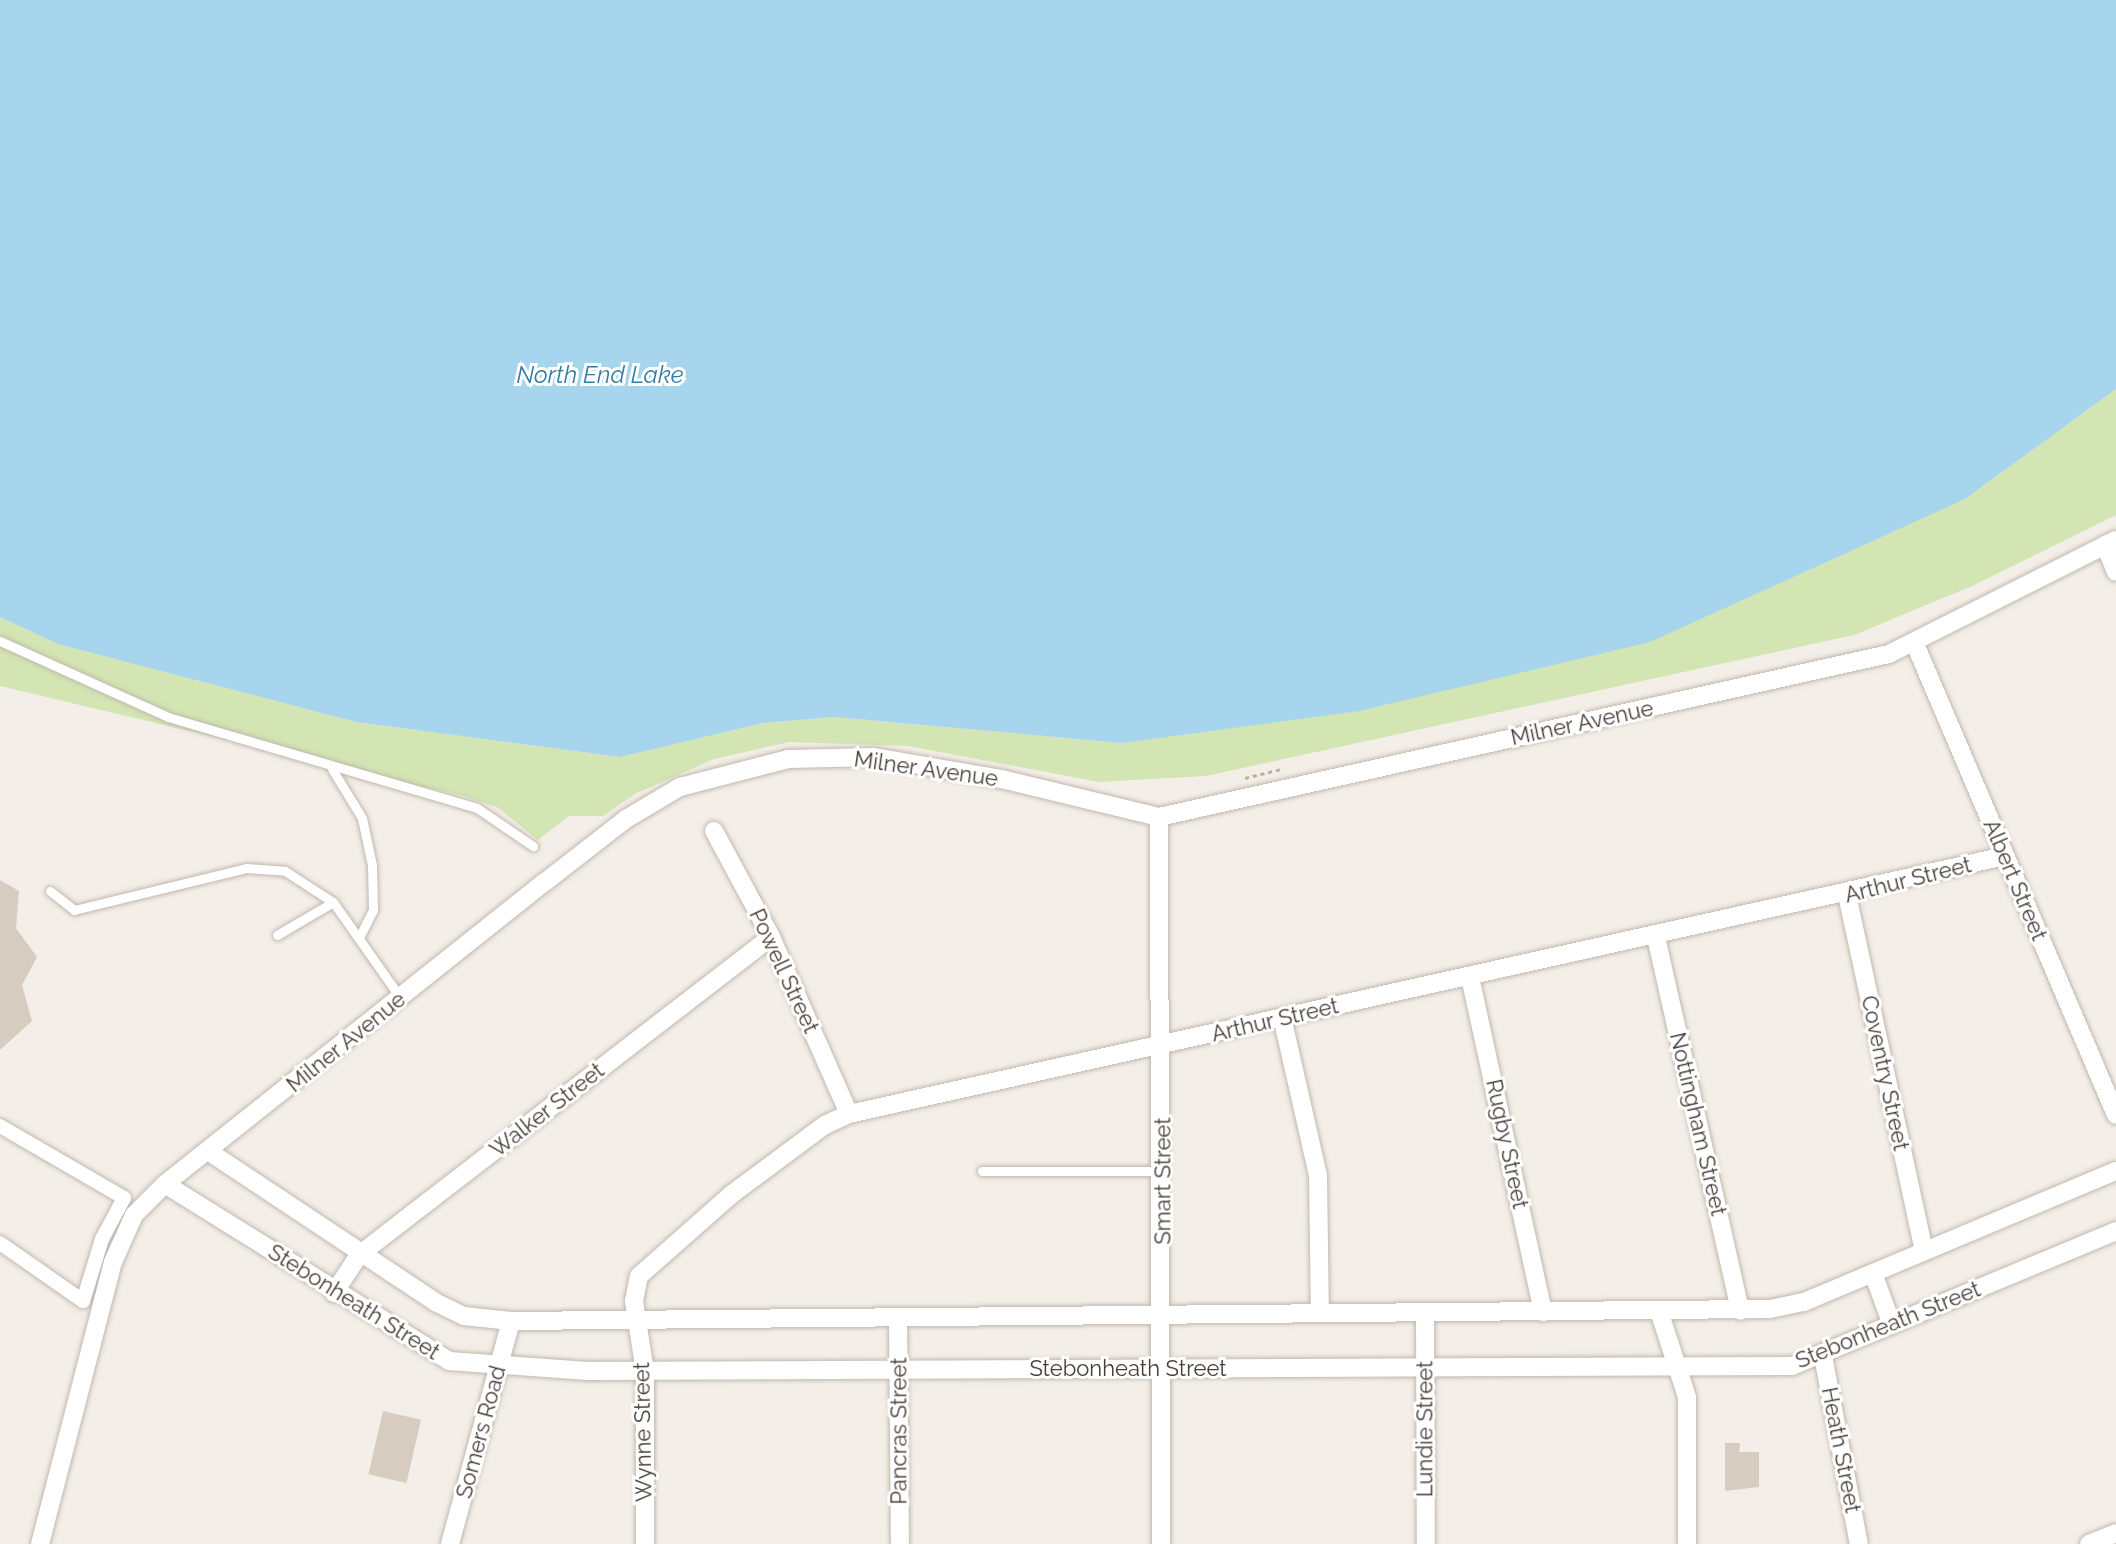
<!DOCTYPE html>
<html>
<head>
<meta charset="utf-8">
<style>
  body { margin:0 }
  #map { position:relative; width:2116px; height:1544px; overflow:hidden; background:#f3eee7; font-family:Raleway,sans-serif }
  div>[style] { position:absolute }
  .green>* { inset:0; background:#d2e5b2 }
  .water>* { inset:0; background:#a7d5ed }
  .building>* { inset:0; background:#d7ccc0; transform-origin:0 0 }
  .path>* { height:3px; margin-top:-1.5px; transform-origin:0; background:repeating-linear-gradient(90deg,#bfb09c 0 4px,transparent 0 8px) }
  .roads { filter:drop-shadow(0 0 2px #c1b8ad) drop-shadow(0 0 2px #c1b8ad) }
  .service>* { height:9px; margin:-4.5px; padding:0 4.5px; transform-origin:4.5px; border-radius:4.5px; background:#fff }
  .pedestrian>* { height:14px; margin:-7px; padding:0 7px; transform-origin:7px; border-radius:7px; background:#fff }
  .minor>* { height:18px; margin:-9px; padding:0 9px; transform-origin:9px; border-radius:9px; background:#fff }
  span { translate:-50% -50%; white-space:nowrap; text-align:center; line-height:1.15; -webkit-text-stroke:6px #fff; paint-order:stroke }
  .street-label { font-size:22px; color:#463f37 }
  .water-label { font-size:24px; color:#337da4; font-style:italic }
</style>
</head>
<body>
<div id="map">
  <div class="green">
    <div style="clip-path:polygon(2116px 389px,2116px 515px,1972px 586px,1854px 635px,1206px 776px,1099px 782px,908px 746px,789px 742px,714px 759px,635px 794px,603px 816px,569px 816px,538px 840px,497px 807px,463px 796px,0 686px,0 617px,59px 644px,356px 722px,619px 757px,763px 723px,834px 717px,1122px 743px,1965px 499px)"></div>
  </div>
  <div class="water">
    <div style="clip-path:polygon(0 0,2116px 0,2116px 389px,1965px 499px,1650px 642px,1359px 711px,1122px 743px,834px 717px,763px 723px,620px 757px,356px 722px,58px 644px,0 617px)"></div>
  </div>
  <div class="building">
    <div style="clip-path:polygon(0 880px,19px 891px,16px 928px,37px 957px,22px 985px,32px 1021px,0 1050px)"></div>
    <div style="left:383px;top:1411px;width:39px;height:65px;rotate:13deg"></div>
    <div style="clip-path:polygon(1725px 1443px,1740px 1443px,1739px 1452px,1759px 1452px,1759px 1487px,1725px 1491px)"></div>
  </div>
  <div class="path">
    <div style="left:1245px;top:778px;width:36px;rotate:-14deg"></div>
  </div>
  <div class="roads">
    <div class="service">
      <div style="left:0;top:641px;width:184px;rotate:24.3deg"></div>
      <div style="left:168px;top:717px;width:322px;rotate:16.4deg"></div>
      <div style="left:477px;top:808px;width:68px;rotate:34.2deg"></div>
      <div style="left:332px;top:769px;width:57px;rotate:58.5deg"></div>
      <div style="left:362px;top:818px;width:48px;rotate:78deg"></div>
      <div style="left:372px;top:865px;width:45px;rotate:88.7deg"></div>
      <div style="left:373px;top:910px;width:29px;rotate:117deg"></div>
      <div style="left:50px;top:891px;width:31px;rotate:38deg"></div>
      <div style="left:74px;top:910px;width:177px;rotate:-13.7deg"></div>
      <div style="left:246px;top:868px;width:39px;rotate:4deg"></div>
      <div style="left:285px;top:871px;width:57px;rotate:32.9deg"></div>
      <div style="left:333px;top:902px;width:116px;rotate:54.8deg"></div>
      <div style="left:277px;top:935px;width:65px;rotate:-30.5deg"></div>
      <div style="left:982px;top:1171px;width:178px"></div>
    </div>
    <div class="pedestrian">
      <div style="left:0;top:1126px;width:143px;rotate:30.1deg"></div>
      <div style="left:124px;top:1198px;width:47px;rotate:118.2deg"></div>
      <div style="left:102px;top:1239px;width:65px;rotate:107deg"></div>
      <div style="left:83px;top:1301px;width:101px;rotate:-145.1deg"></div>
    </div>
    <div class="minor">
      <div style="left:2105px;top:545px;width:29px;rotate:68deg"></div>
      <div style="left:1915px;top:644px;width:512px;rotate:66.89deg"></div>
      <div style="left:1159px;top:817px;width:727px;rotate:89.84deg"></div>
      <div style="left:714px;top:831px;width:120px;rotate:61.7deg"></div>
      <div style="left:771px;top:937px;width:193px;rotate:66.2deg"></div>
      <div style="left:1847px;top:895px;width:364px;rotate:77.8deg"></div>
      <div style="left:1656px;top:937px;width:383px;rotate:77.3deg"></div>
      <div style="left:1470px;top:977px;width:343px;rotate:77.7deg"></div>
      <div style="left:1282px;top:1017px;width:163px;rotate:77.2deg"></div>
      <div style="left:1318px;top:1176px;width:136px;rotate:89.2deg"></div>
      <div style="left:208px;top:1151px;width:273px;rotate:33.6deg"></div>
      <div style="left:435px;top:1302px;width:32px;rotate:26deg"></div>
      <div style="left:464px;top:1316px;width:47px;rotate:6.1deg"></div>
      <div style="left:511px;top:1321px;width:1259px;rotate:-0.55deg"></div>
      <div style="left:1770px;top:1309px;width:35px;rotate:-12deg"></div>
      <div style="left:1804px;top:1302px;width:338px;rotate:-22.8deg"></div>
      <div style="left:165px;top:1184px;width:335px;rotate:31.9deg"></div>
      <div style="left:449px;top:1361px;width:139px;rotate:4.1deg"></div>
      <div style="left:588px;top:1371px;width:1204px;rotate:-0.24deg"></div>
      <div style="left:1792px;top:1366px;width:351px;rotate:-22.6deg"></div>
      <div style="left:1873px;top:1273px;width:55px;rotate:69.9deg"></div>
      <div style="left:334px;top:1293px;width:45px;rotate:-56.7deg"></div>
      <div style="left:359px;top:1255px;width:520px;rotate:-37.66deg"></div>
      <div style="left:1425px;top:1313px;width:231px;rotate:89.8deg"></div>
      <div style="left:1660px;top:1314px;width:87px;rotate:72deg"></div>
      <div style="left:1687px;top:1397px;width:147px;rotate:90deg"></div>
      <div style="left:898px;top:1318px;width:226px;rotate:89.5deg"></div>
      <div style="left:1823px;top:1356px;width:191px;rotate:79.2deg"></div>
      <div style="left:40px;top:1544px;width:291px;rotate:-75.5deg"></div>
      <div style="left:113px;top:1262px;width:51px;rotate:-65.9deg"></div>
      <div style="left:134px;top:1215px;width:44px;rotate:-45deg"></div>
      <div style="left:165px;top:1184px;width:485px;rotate:-38.5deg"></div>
      <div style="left:545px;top:882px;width:103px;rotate:-37.9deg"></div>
      <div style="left:626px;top:819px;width:63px;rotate:-30.7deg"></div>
      <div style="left:680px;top:787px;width:112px;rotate:-14.5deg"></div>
      <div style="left:788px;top:759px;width:86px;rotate:-1.3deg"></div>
      <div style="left:874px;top:757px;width:130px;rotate:9.8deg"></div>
      <div style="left:1002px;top:779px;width:162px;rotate:13.6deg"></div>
      <div style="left:1159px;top:817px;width:748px;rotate:-12.59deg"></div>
      <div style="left:1889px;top:654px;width:254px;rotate:-26.7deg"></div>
      <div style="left:450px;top:1544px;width:231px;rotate:-74.7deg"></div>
      <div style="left:645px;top:1544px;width:172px;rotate:-90deg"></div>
      <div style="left:645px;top:1372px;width:72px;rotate:-98.8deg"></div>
      <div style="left:634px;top:1301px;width:25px;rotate:-79deg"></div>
      <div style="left:639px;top:1276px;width:124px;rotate:-41.4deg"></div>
      <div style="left:732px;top:1194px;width:116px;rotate:-36.6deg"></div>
      <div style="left:825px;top:1125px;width:26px;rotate:-25deg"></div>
      <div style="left:849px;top:1114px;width:1184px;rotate:-12.58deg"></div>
      <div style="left:2089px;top:1544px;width:29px;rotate:-22deg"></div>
    </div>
  </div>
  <div class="street-label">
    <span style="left:1582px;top:723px;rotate:-12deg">Milner Avenue</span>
    <span style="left:926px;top:769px;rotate:8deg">Milner Avenue</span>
    <span style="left:1908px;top:880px;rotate:-14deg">Arthur Street</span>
    <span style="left:2015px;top:880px;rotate:67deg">Albert Street</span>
    <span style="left:784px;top:971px;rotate:65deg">Powell Street</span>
    <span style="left:1275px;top:1020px;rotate:-13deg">Arthur Street</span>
    <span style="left:346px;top:1042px;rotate:-39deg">Milner Avenue</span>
    <span style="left:1885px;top:1073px;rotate:78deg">Coventry Street</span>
    <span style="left:547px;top:1110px;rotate:-38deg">Walker Street</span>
    <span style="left:1698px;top:1124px;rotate:77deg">Nottingham Street</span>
    <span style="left:1507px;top:1144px;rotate:78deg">Rugby Street</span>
    <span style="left:1163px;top:1181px;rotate:-90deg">Smart Street</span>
    <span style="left:354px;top:1302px;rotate:32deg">Stebonheath Street</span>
    <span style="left:1888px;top:1325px;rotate:-22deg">Stebonheath Street</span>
    <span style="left:1128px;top:1369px">Stebonheath Street</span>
    <span style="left:1425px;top:1429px;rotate:-90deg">Lundie Street</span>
    <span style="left:899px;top:1431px;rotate:-90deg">Pancras Street</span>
    <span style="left:481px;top:1432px;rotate:-75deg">Somers Road</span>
    <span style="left:643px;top:1432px;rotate:-91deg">Wynne Street</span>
    <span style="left:1841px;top:1450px;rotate:79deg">Heath Street</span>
  </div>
  <div class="water-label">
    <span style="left:600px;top:375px">North End Lake</span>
  </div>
</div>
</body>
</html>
